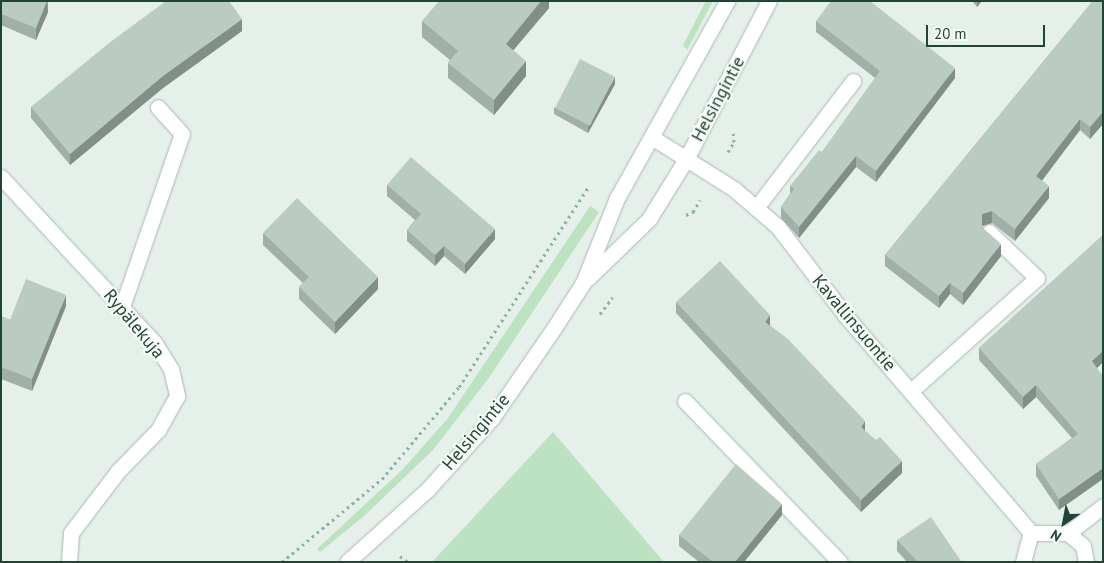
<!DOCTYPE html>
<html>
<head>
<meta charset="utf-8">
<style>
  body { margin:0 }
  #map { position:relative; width:1104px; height:563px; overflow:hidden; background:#e5f0ea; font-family:"PT Sans",sans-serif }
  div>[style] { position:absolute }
  .green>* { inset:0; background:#bde2c2 }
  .path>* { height:3px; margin-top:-1.5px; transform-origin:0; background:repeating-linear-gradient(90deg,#83b69f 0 2.5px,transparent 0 6.5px) }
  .roads { filter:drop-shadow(0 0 1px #a7b9b0) drop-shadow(0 0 1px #a7b9b0) }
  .service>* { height:15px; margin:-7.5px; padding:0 7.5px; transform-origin:7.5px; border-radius:7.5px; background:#fff }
  .minor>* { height:15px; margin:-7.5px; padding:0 7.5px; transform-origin:7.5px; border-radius:7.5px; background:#fff }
  .secondary>* { height:15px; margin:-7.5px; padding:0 7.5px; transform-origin:7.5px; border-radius:7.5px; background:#fff }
  .wall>* { inset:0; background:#a0afa7 }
  .shaded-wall>* { inset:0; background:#828e88 }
  .building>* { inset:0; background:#bacbc2; transform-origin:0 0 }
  span { translate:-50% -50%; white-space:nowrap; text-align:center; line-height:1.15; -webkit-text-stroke:4.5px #f7fbf8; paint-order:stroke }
  .street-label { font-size:18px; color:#224436 }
  .frame { position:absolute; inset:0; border:2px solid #224436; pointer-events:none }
  .north { position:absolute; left:1039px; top:498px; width:50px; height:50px; -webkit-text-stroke:4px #f7fbf8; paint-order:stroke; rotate:213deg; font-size:14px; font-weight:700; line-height:20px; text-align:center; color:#224436 }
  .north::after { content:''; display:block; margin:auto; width:18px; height:22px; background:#224436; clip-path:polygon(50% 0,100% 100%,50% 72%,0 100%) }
  .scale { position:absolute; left:926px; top:25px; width:119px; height:22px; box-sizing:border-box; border:2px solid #224436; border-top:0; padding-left:6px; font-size:15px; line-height:18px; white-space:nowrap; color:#224436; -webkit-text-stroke:4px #f7fbf8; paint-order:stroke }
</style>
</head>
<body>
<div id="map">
  <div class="green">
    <div style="clip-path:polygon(706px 1px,713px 1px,687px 50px,683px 45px)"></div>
    <div style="clip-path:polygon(590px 206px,599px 212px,488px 379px,433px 450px,364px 516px,320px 552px,317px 549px,403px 469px,448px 418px)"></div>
    <div style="clip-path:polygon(553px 432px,664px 562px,432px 562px)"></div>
  </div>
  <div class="path">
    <div style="left:728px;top:152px;width:12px;rotate:-59deg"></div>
    <div style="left:734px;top:142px;width:10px;rotate:-96deg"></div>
    <div style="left:686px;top:215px;width:8px;rotate:-23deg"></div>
    <div style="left:693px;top:212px;width:14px;rotate:-60deg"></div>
    <div style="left:600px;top:314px;width:21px;rotate:-53deg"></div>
    <div style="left:400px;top:556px;width:10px;rotate:37deg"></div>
    <div style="left:282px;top:562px;width:130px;rotate:-39.7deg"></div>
    <div style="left:382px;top:479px;width:120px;rotate:-50.1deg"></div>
    <div style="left:459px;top:387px;width:239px;rotate:-57.1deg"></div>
  </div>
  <div class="roads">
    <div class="service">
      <div style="left:756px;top:208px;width:160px;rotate:-52.6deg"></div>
      <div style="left:122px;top:307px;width:183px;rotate:-70.9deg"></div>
      <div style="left:182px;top:134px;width:36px;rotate:-132deg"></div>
      <div style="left:911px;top:391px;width:169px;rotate:-41.9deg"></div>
      <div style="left:1037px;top:278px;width:66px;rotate:-136.2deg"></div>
      <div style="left:685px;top:401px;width:223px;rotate:46.1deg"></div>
      <div style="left:1068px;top:533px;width:44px;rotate:-37.6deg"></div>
      <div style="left:1023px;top:562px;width:30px;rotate:-75deg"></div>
      <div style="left:1031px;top:533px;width:37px"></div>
      <div style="left:1068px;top:533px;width:20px;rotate:41deg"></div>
      <div style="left:1083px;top:546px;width:16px;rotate:79deg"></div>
    </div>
    <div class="minor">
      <div style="left:653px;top:138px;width:96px;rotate:32.2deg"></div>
      <div style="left:734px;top:189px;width:58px;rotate:40.8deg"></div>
      <div style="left:778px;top:227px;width:111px;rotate:52.7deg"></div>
      <div style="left:845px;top:315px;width:287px;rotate:49.5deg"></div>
      <div style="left:1px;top:177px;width:225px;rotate:47.2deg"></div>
      <div style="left:154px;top:342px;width:32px;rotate:58deg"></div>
      <div style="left:171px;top:369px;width:28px;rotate:77deg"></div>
      <div style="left:177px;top:396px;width:38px;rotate:119deg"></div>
      <div style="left:159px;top:429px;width:59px;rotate:134.3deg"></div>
      <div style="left:118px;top:471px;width:78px;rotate:127.2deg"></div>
      <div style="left:71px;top:533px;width:29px;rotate:94deg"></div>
    </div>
    <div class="secondary">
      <div style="left:588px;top:278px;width:85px;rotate:-44deg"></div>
      <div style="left:649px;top:219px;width:70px;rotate:-58.3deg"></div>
      <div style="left:686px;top:159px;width:178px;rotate:-62.3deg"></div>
      <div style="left:347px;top:562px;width:109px;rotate:-42deg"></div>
      <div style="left:428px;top:489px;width:96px;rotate:-48deg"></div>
      <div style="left:492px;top:418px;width:109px;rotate:-55.4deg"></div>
      <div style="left:554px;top:328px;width:54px;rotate:-57.2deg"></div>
      <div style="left:583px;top:283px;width:92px;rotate:-68.2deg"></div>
      <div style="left:617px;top:198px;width:226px;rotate:-60.8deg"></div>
    </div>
  </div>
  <div class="wall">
    <div style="clip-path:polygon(1px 1px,48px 1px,48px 12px,36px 40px,1px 25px)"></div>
    <div style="clip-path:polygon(549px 1px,549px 8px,513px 50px,526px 76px,494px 115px,448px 78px,448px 63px,450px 60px,422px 37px,422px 21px)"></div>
    <div style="clip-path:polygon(972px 1px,982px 1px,977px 7px)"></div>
    <div style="clip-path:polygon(1091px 1px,1103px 1px,1103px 124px,1090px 139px,1080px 130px,1042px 181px,1049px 198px,1015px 241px,992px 223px,982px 226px,1001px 256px,963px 305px,950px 294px,939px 308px,885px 266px,885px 255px,1092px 2px)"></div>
    <div style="clip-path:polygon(816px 21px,955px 78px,876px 182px,856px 167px,799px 238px,781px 218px,781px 207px,790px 194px,790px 186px,822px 152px,875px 78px,816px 32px)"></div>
    <div style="clip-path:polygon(242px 31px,163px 88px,70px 165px,31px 118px,31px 107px)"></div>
    <div style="clip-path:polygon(615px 84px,588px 133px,554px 114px,554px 108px)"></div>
    <div style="clip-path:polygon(387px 185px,495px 239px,465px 274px,444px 256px,435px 266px,407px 241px,407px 230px,415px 220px,387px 196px)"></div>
    <div style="clip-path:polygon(263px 233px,378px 289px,335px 334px,299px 299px,299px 287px,303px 283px,263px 245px)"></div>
    <div style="clip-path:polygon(1103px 235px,1103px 362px,1097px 368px,1059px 510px,1036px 476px,1036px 464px,1072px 438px,1036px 397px,1023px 409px,979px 360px,979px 348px)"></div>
    <div style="clip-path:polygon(676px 302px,770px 325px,902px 473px,861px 512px,676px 313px)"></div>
    <div style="clip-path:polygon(66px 306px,32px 391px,1px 379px,1px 316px,10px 320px)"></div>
    <div style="clip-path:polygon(782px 515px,744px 562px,699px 562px,679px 546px,679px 535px)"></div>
    <div style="clip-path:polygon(897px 540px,961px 562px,907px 562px,897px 551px)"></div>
  </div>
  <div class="shaded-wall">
    <div style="clip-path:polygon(47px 1px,48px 12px,36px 40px,36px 28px)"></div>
    <div style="clip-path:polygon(541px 1px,549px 1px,549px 8px,506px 59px,506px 44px)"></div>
    <div style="clip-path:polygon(977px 1px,982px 1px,977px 7px)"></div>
    <div style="clip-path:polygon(242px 19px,242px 31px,163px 88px,70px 165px,70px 154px,163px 76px)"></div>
    <div style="clip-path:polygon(526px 61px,526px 76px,494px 115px,494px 100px)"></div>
    <div style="clip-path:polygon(955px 68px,955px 78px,876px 182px,876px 171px)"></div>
    <div style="clip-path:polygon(615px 77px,615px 84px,588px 133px,588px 126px)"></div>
    <div style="clip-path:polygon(1103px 112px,1103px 124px,1090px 139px,1090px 127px)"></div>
    <div style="clip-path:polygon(1080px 119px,1080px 130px,1036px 188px,1036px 176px)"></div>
    <div style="clip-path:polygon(856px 156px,856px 167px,799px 238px,799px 227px)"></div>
    <div style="clip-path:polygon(1049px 186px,1049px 198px,1015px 241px,1015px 229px)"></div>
    <div style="clip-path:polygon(992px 211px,992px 223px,982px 226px,982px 214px)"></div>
    <div style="clip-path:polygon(495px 229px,495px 239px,465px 274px,465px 264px)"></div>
    <div style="clip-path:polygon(1001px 244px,1001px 256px,963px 305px,963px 293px)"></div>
    <div style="clip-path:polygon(444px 246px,444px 256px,435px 266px,435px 255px)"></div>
    <div style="clip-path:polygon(378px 277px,378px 289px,335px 334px,335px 322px)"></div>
    <div style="clip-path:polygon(950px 283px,950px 294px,939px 308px,939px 296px)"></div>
    <div style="clip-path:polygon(66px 295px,66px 306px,32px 391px,32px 379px)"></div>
    <div style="clip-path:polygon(770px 315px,770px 327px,765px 322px)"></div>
    <div style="clip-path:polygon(1103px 351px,1103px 362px,1092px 373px,1092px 361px)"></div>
    <div style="clip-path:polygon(1036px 385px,1036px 397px,1023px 409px,1023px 397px)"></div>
    <div style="clip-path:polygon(865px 421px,865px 433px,861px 427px)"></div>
    <div style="clip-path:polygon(902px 461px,902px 473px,861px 512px,861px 500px)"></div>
    <div style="clip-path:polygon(1103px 468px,1103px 479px,1059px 510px,1059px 499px)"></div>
    <div style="clip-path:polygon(782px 504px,782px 515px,744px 562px,735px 562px)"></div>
  </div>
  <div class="building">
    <div style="clip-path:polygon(1px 1px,47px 1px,36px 28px,1px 14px)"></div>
    <div style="clip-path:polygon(166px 1px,229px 1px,242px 19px,163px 76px,70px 154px,31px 107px,109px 43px)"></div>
    <div style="clip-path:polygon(439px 1px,541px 1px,506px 44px,526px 61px,494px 100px,448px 63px,458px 51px,422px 21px)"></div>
    <div style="clip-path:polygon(831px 1px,870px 1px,955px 68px,876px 171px,856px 156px,799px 227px,781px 207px,794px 189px,790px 186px,819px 150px,822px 152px,880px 71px,816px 21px)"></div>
    <div style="clip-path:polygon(1093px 1px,1103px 1px,1103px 112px,1090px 127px,1080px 119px,1036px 176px,1049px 186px,1015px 229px,992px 211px,982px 214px,982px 227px,1001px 244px,963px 293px,950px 283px,939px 296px,885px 255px)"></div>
    <div style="left:580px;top:59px;width:39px;height:55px;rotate:27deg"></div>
    <div style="clip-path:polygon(411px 157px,495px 229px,465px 264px,444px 246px,435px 255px,407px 230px,421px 214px,387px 185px)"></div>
    <div style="clip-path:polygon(297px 198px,378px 277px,335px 322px,299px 287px,309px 277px,263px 233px)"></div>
    <div style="clip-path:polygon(1103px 235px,1103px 351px,1092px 361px,1103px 376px,1103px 468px,1059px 499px,1036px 464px,1078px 434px,1036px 385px,1023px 397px,979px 348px)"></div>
    <div style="clip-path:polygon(720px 261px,770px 315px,765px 322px,787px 338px,865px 421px,861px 427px,876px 440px,880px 437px,902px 461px,861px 500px,676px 302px)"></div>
    <div style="clip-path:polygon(26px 279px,66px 295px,32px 379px,1px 367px,1px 316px,10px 320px)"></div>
    <div style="clip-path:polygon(736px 464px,782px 504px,735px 562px,713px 562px,679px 535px)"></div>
    <div style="clip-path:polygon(931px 517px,961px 561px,960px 562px,918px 562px,897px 540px)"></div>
  </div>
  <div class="street-label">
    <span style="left:718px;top:99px;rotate:-62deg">Helsingintie</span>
    <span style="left:854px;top:323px;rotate:50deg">Kavallinsuontie</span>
    <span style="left:134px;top:324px;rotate:50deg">Rypälekuja</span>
    <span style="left:476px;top:432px;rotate:-50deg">Helsingintie</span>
  </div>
  <div class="frame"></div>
  <div class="north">N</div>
  <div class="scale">20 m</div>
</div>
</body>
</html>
